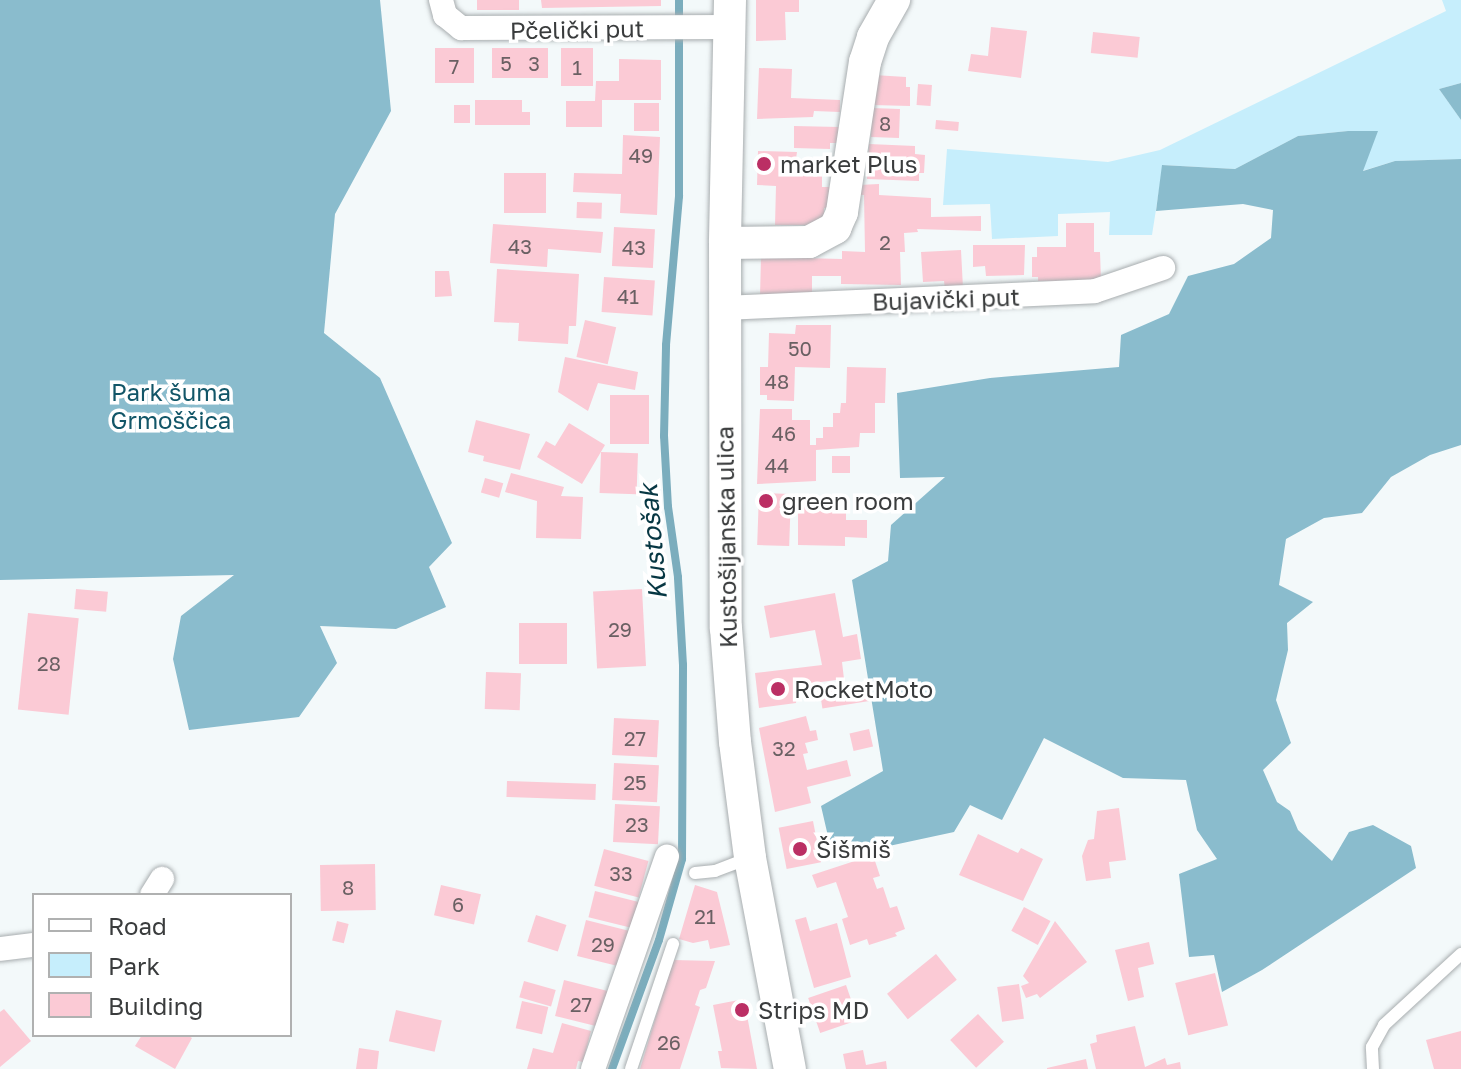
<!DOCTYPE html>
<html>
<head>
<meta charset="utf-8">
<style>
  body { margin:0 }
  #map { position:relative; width:1461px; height:1069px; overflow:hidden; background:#f3f9fa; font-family:"Golos Text",sans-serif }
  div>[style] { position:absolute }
  .green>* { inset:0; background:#c6eefc }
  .forest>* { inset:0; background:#8abccd }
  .stream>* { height:8px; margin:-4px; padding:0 4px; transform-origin:4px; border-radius:4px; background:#7badbd }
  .building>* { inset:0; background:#fbcad5; transform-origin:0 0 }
  .roads { filter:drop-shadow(0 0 2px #a8adaf) drop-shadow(0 0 2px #a8adaf) }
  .service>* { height:12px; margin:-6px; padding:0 6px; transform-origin:6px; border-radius:6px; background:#fff }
  .minor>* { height:24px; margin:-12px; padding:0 12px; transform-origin:12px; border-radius:12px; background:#fff }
  .tertiary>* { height:32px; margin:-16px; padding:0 16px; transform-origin:16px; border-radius:16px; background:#fff }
  .dots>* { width:22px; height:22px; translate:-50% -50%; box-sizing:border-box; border:4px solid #fff; border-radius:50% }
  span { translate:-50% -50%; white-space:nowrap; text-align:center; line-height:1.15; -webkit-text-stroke:7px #fff; paint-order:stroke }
  .number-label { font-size:20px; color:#6a6063 }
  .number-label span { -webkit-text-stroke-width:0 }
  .street-label { font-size:24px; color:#3a3c3d }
  .poi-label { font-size:24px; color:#3a3c3d }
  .left { translate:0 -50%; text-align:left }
  .park-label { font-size:24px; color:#125668 }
  .water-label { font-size:26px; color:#073743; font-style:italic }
  .legend { position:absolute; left:32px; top:893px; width:260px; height:144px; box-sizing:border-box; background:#fff; border:2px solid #b0b1b1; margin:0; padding:10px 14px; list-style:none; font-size:24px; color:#3a3c3d }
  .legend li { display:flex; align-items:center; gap:16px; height:40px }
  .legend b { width:40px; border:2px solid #b0b1b1 }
</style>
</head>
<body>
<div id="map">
  <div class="green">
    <div style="clip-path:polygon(1442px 0,1461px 0,1461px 83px,1439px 89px,1461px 120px,1461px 159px,1395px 161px,1362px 171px,1377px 131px,1348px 131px,1298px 136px,1235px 169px,1163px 165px,1152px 235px,1109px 235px,1110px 212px,1058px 214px,1058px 236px,992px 239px,990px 204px,943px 205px,947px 149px,1108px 162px,1160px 150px,1446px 11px)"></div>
  </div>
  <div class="forest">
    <div style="clip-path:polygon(0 0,380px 0,391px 111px,335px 214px,324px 333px,380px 378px,452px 543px,429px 567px,446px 607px,396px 629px,320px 626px,337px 663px,299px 717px,189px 730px,173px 659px,181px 616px,234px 575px,0 580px)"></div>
    <div style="clip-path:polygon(1461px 83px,1461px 120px,1439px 89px)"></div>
    <div style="clip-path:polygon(1348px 131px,1378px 131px,1363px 171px,1395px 161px,1461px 159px,1461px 445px,1430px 455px,1391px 477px,1362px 513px,1324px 518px,1286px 539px,1279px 585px,1313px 602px,1287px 623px,1288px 650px,1276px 700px,1291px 743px,1263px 770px,1277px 802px,1290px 811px,1298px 830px,1332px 861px,1349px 832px,1373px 825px,1411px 846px,1416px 868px,1262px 970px,1222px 992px,1214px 955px,1189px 957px,1179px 874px,1217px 859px,1197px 830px,1186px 780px,1123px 778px,1044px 738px,1002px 820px,970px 805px,954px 832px,833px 858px,821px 806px,883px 771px,852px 580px,888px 561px,891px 525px,945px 477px,900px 478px,897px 393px,990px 378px,1119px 367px,1121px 335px,1169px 314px,1188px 276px,1234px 264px,1271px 238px,1273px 210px,1243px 204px,1156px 211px,1162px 165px,1235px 169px,1298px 136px)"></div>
  </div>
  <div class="stream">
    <div style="left:612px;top:1069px;width:137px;rotate:-70deg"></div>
    <div style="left:659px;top:940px;width:84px;rotate:-74.1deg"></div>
    <div style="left:682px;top:859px;width:194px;rotate:-89.7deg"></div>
    <div style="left:683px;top:665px;width:88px;rotate:-93.3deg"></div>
    <div style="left:678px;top:577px;width:71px;rotate:-98.1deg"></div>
    <div style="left:668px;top:507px;width:71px;rotate:-93.2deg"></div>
    <div style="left:664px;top:436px;width:91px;rotate:-88.7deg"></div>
    <div style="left:666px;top:345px;width:150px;rotate:-85deg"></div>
    <div style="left:679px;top:196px;width:196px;rotate:-90deg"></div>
  </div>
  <div class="building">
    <div style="left:477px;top:0;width:42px;height:10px"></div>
    <div style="clip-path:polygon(541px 0,661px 0,661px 6px,542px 8px)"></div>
    <div style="clip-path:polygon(756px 0,799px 0,799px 12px,785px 12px,786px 40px,756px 41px)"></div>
    <div style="clip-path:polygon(991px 27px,1027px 31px,1021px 78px,968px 71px,971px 54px,988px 56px)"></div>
    <div style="left:1093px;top:32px;width:47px;height:21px;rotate:6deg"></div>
    <div style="left:474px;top:48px;width:35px;height:39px;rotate:90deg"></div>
    <div style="left:492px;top:48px;width:56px;height:30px"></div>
    <div style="left:561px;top:48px;width:32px;height:38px"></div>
    <div style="clip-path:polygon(619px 59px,661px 60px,661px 100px,602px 100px,602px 127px,566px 127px,566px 101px,595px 101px,596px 81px,619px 81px)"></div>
    <div style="clip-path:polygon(759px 68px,792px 69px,791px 98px,840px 100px,840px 112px,814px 111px,813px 117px,757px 119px)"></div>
    <div style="clip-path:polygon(874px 75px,906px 77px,906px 87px,910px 87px,910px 106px,872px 105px)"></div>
    <div style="left:918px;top:84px;width:14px;height:21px;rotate:4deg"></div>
    <div style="clip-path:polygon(475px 100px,522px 100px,522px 112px,530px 112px,530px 125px,475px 125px)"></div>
    <div style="left:634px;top:103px;width:25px;height:28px"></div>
    <div style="left:454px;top:105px;width:16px;height:18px"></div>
    <div style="left:872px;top:108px;width:28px;height:29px;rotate:2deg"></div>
    <div style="left:936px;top:120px;width:23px;height:9px;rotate:5deg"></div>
    <div style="clip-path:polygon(794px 126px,839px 127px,838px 143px,830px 143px,830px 149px,794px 148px)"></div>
    <div style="clip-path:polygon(623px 135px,660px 137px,657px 215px,620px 213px,621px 194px,573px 192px,574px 173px,622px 174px)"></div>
    <div style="clip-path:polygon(869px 144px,915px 146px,915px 154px,925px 155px,924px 173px,919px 173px,919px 181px,867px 179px)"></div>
    <div style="clip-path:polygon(758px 151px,797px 152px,796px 159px,822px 160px,822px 187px,834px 187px,833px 208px,824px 208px,824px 225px,775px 225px,776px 186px,757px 185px)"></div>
    <div style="left:504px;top:173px;width:42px;height:40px"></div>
    <div style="clip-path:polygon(879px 184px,879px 195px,931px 198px,931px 217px,981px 216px,981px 231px,917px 229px,918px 232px,904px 233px,905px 252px,900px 252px,901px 285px,841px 284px,841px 276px,812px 276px,812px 297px,760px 296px,761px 257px,842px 259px,842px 251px,865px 252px,864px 195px,859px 195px,858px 185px)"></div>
    <div style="left:577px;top:202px;width:25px;height:16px;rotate:2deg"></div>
    <div style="clip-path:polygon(1066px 223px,1094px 223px,1094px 252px,1100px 252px,1101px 280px,1038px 281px,1038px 277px,1032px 277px,1032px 257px,1037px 257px,1037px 247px,1066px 247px)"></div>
    <div style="clip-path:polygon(493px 224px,603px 232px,601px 253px,548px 249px,547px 267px,490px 263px)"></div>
    <div style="left:614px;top:227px;width:41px;height:39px;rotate:3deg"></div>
    <div style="clip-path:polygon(973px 245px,1025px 245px,1024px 275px,986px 276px,985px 266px,973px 267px)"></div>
    <div style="clip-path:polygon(961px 250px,963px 288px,945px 289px,944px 281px,923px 282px,921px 252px)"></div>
    <div style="clip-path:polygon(497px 269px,579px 274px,576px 326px,569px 326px,568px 344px,518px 341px,519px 323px,494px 322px)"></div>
    <div style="clip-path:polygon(435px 271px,449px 271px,452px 296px,435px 297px)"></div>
    <div style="left:604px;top:277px;width:51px;height:35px;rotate:4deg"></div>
    <div style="left:585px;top:320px;width:32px;height:38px;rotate:13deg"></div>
    <div style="clip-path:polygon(796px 325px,831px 325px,830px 368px,795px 367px,794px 401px,767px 400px,767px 395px,760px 395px,760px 367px,768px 367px,769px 333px,795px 334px)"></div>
    <div style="clip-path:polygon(565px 357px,638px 372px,635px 390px,598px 383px,588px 411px,558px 392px)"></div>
    <div style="clip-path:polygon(847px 367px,886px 368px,885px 403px,875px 403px,875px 433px,860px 433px,859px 447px,816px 450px,816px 481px,757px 484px,760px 409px,792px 409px,792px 420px,810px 420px,810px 445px,816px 445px,816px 438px,823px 438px,823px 427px,833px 427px,833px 413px,840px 413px,841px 403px,846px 403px)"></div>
    <div style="left:610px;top:395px;width:39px;height:49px"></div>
    <div style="clip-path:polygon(476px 420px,530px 434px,520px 470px,483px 461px,484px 456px,468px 452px)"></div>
    <div style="clip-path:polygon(569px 423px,605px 445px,582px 484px,537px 457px,546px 441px,555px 446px)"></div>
    <div style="left:601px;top:452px;width:37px;height:41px;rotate:2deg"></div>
    <div style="left:832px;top:456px;width:18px;height:17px"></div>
    <div style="clip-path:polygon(511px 473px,564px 487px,561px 496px,583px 497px,581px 539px,536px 538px,537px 501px,505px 492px)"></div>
    <div style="left:485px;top:478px;width:19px;height:15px;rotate:16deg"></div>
    <div style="left:759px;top:493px;width:32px;height:52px;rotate:2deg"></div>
    <div style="clip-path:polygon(798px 500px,846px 501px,846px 520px,867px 520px,867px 538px,845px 537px,845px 546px,798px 545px)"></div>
    <div style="left:76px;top:589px;width:32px;height:20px;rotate:5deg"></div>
    <div style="left:642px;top:589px;width:77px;height:49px;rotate:87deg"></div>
    <div style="clip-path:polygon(835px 593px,843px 637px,857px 634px,861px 659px,842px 662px,844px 679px,798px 685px,796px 703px,759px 708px,755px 673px,822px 665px,815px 630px,770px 638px,764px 606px)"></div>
    <div style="left:28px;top:613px;width:51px;height:97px;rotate:6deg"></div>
    <div style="left:567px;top:623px;width:41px;height:48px;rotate:90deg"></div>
    <div style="left:486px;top:672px;width:35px;height:37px;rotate:2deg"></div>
    <div style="left:868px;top:683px;width:18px;height:49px;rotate:81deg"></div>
    <div style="clip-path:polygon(806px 716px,810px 731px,816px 730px,818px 740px,805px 743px,808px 753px,803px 754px,807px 770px,847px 760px,851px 776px,807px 787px,811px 803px,775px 812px,759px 728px)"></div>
    <div style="left:614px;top:718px;width:45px;height:37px;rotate:3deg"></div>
    <div style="left:869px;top:729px;width:18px;height:20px;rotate:77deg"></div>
    <div style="left:614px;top:763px;width:45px;height:37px;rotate:3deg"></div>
    <div style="left:507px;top:781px;width:89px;height:16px;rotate:2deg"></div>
    <div style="left:615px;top:804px;width:45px;height:38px;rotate:3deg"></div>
    <div style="clip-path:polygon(1119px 808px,1126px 860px,1109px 862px,1111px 878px,1086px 881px,1082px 856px,1088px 840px,1094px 839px,1097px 811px)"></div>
    <div style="left:813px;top:821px;width:42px;height:35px;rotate:79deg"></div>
    <div style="clip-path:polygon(978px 834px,1018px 853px,1021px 848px,1043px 859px,1023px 901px,959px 875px)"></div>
    <div style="left:604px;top:849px;width:46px;height:38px;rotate:15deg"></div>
    <div style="clip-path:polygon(873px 855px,880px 876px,873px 878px,877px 889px,883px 887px,890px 908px,897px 906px,905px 929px,895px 933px,897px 936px,869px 945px,867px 939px,850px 945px,842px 919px,848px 917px,836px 882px,817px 888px,812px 875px)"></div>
    <div style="left:375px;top:864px;width:46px;height:55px;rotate:89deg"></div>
    <div style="left:441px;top:885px;width:41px;height:31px;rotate:13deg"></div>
    <div style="clip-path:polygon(695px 885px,717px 892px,730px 945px,710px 949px,708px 940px,693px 943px,679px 939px)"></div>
    <div style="left:595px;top:891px;width:45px;height:27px;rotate:14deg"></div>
    <div style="left:1024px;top:907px;width:30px;height:27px;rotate:28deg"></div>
    <div style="left:536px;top:915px;width:32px;height:28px;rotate:18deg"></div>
    <div style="clip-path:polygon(806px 917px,810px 931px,837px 923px,851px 977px,814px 988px,795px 920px)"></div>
    <div style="left:586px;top:920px;width:45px;height:37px;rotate:14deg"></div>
    <div style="left:337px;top:921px;width:12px;height:20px;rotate:14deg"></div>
    <div style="clip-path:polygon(1055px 921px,1087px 962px,1040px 998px,1037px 994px,1026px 998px,1021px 986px,1029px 983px,1023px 976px)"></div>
    <div style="clip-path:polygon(1149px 942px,1154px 964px,1138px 968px,1144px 997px,1128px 1001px,1115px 950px)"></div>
    <div style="left:936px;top:954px;width:33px;height:63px;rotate:51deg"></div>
    <div style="clip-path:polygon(673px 960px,715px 961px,706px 988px,700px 990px,695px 1005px,700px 1007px,680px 1069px,640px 1069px)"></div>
    <div style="left:1215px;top:973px;width:54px;height:41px;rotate:76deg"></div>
    <div style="left:564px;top:980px;width:45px;height:37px;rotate:14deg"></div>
    <div style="left:524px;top:981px;width:33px;height:17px;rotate:16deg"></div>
    <div style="left:1019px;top:984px;width:35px;height:22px;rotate:82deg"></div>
    <div style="left:846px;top:985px;width:37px;height:40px;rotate:71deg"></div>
    <div style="clip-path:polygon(744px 999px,757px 1069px,721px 1068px,718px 1051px,722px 1051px,713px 1005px)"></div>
    <div style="left:522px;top:1001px;width:27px;height:28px;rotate:13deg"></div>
    <div style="clip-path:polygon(4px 1009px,31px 1041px,0 1067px,0 1012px)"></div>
    <div style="left:396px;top:1010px;width:47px;height:32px;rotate:13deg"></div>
    <div style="left:978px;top:1014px;width:38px;height:38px;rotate:47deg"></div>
    <div style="clip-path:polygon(562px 1023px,591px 1031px,583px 1062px,578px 1061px,576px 1069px,527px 1069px,533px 1048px,553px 1053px)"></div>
    <div style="clip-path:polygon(1135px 1026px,1145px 1067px,1165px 1058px,1167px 1065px,1180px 1062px,1181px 1069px,1096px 1069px,1090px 1044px,1097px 1042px,1096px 1035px)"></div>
    <div style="clip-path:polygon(1461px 1031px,1461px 1069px,1434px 1069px,1426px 1040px)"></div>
    <div style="clip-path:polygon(142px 1035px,187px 1035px,192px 1038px,175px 1069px,135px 1046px)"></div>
    <div style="clip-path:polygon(359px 1048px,379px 1051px,377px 1069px,356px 1069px)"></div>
    <div style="clip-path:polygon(863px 1050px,866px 1065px,886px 1061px,887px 1069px,846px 1069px,843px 1054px)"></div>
    <div style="clip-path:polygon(1086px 1059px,1088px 1069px,1047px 1069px,1047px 1068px)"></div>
  </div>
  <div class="roads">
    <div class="service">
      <div style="left:695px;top:873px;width:20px;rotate:-6deg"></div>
      <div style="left:715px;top:871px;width:34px;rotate:-21deg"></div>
      <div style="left:631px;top:1069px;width:132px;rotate:-71.4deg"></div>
      <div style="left:1373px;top:1069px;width:22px;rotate:-93deg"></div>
      <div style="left:1372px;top:1047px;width:25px;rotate:-61deg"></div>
      <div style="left:1384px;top:1025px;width:105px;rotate:-42.7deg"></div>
    </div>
    <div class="minor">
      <div style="left:441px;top:0;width:16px;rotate:75deg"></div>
      <div style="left:445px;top:15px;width:21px;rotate:39deg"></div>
      <div style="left:461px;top:28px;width:268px;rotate:-0.2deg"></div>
      <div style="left:724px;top:308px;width:371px;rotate:-2.6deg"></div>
      <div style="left:1095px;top:291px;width:72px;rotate:-18.7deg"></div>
      <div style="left:152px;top:895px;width:19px;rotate:-58deg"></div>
      <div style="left:0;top:949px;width:34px;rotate:-7deg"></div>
      <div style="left:593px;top:1069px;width:225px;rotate:-70.8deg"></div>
    </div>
    <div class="tertiary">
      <div style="left:730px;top:0;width:243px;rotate:91.2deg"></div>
      <div style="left:725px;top:243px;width:385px;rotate:89.9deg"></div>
      <div style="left:726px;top:628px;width:114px;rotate:85.5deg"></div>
      <div style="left:735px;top:742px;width:117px;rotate:82.6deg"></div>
      <div style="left:750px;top:858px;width:215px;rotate:79.3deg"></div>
      <div style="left:725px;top:243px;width:84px;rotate:-0.7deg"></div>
      <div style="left:809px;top:242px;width:30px;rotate:-28deg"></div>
      <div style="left:835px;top:228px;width:17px;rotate:-66deg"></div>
      <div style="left:842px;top:212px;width:152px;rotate:-81.3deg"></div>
      <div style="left:865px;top:62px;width:26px;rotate:-72deg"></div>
      <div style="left:873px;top:37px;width:43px;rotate:-60.4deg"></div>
    </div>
  </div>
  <div class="dots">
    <div style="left:764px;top:164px;background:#bb2f64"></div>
    <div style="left:766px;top:501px;background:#bb2f64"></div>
    <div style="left:778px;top:689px;background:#bb2f64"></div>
    <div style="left:800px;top:849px;background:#bb2f64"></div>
    <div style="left:742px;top:1010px;background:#bb2f64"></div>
  </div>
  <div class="number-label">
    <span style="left:506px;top:63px">5</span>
    <span style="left:534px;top:63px">3</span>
    <span style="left:454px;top:66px">7</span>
    <span style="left:577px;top:67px">1</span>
    <span style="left:885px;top:123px">8</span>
    <span style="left:641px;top:155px">49</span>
    <span style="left:885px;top:242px">2</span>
    <span style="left:520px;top:246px">43</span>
    <span style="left:634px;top:247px">43</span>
    <span style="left:628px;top:296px">41</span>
    <span style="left:800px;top:348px">50</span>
    <span style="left:777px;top:381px">48</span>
    <span style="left:784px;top:433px">46</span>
    <span style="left:777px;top:465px">44</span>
    <span style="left:620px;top:629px">29</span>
    <span style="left:49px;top:663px">28</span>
    <span style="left:635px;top:738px">27</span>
    <span style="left:784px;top:748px">32</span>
    <span style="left:635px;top:782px">25</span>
    <span style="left:637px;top:824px">23</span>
    <span style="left:621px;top:873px">33</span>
    <span style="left:348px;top:887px">8</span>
    <span style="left:458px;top:904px">6</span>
    <span style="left:705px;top:916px">21</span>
    <span style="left:603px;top:944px">29</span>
    <span style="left:581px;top:1004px">27</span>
    <span style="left:669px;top:1042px">26</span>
  </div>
  <div class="street-label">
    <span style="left:577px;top:29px;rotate:-1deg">Pčelički put</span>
    <span style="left:946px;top:299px;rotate:-2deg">Bujavički put</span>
    <span style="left:726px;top:537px;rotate:-91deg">Kustošijanska ulica</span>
  </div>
  <div class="poi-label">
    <span class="left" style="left:780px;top:164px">market Plus</span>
    <span class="left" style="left:782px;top:501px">green room</span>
    <span class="left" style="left:794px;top:689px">RocketMoto</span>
    <span class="left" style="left:816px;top:849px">Šišmiš</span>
    <span class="left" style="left:758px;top:1010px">Strips MD</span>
  </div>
  <div class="park-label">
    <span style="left:171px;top:406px">Park šuma<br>Grmoščica</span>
  </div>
  <div class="water-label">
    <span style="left:653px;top:542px;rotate:-95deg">Kustošak</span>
  </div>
  <ul class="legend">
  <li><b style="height:10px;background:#fff"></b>Road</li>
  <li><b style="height:22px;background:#c6eefc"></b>Park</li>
  <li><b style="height:22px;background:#fbcad5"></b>Building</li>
  </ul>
</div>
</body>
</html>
